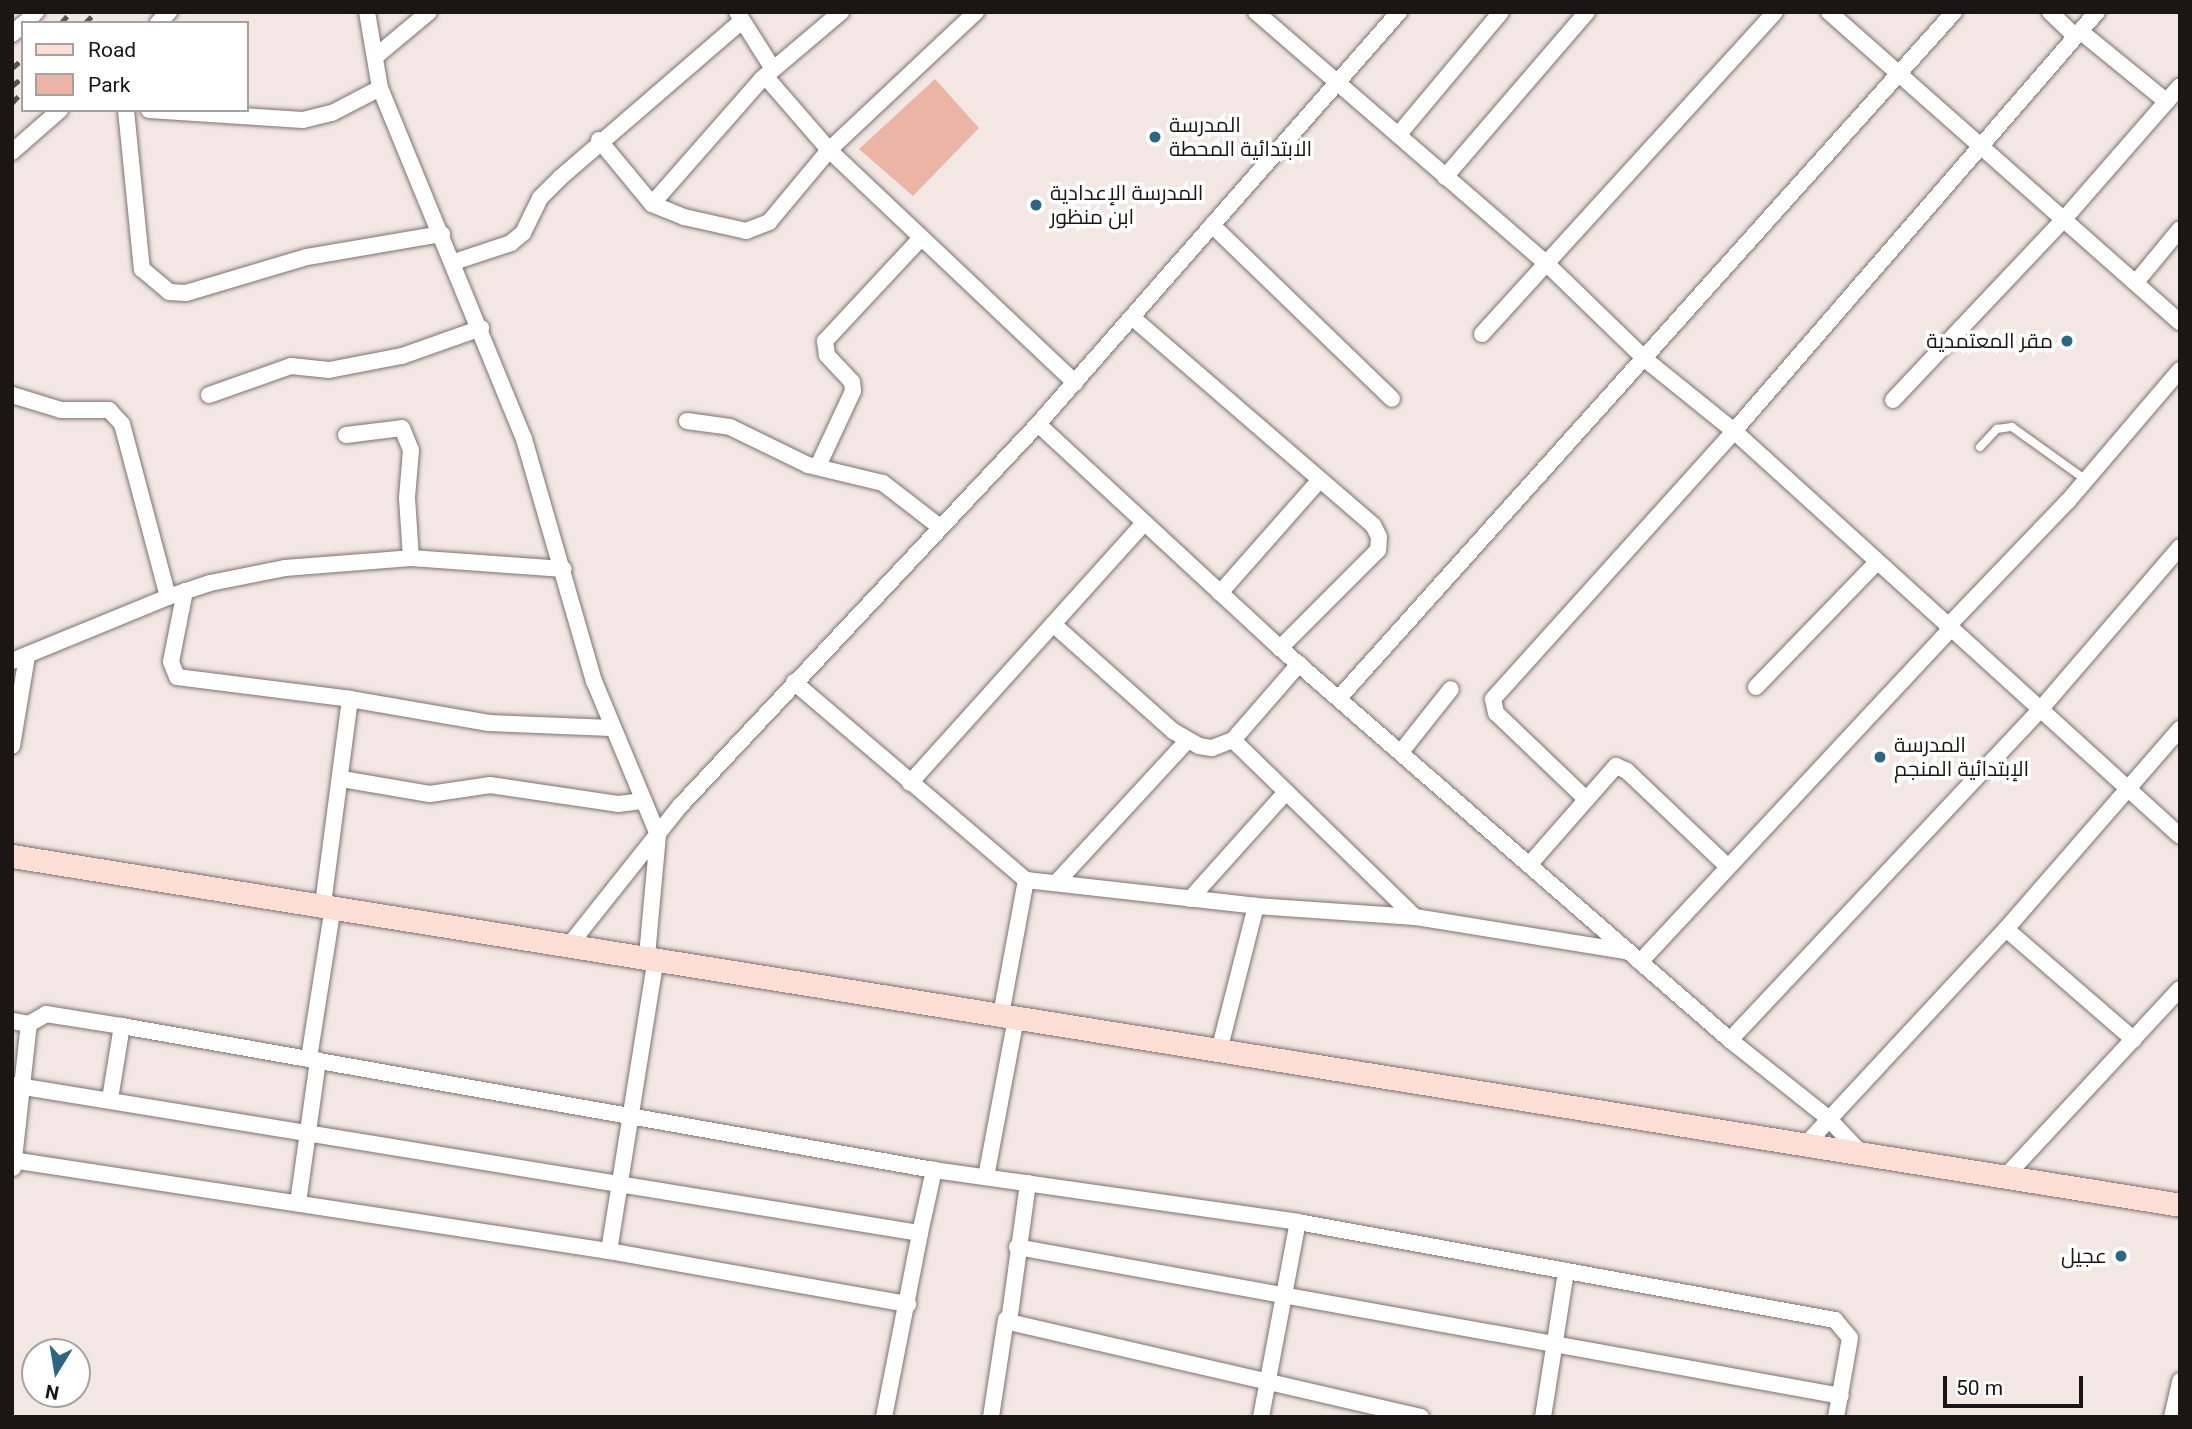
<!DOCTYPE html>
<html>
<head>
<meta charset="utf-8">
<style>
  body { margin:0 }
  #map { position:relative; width:2192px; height:1429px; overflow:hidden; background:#f3e7e4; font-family:Roboto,Cairo,sans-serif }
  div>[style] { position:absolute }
  .green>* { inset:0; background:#ecb4a4 }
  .roads { filter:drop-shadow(0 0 2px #7d726f) drop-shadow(0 0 2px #7d726f) }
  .lane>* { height:8px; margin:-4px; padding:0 4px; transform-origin:4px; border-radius:4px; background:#fff }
  .street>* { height:16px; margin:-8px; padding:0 8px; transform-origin:8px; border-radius:8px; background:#fff }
  .secondary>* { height:23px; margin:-11.5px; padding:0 11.5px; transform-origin:11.5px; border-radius:11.5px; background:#fdded5 }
  .rail>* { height:5px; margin-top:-2.5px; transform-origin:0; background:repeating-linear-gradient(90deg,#5d5655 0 9px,transparent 0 18px) }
  .dots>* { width:19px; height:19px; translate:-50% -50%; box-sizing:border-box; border:4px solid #fff; border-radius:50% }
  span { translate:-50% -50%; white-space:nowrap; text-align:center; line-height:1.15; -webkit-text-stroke:7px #fff; paint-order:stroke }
  .poi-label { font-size:21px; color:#1a1615 }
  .left { translate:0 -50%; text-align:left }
  .right { translate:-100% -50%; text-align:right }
  .frame { position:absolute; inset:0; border:14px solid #1a1615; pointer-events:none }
  .legend { position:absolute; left:21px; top:21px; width:228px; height:91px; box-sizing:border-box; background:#fff; border:2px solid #a3a2a1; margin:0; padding:9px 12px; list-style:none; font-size:21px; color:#1a1615 }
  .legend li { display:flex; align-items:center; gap:14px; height:35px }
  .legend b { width:35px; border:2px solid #a3a2a1 }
  .north { position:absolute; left:21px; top:1338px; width:70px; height:70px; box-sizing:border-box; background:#fff; border:2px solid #a3a2a1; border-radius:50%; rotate:191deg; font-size:19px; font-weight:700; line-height:28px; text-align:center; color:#1a1615 }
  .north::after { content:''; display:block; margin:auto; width:24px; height:32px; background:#2d6680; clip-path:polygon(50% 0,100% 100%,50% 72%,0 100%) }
  .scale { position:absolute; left:1943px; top:1376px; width:140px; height:32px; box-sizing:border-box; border:4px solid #1a1615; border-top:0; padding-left:9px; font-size:21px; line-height:24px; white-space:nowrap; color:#1a1615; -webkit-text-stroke:5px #fff; paint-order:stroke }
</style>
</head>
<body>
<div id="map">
  <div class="green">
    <div style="clip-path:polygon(935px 79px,979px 128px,913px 196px,859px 149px)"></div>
  </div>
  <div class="roads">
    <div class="lane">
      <div style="left:1980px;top:447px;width:25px;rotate:-47deg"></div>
      <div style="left:1997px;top:429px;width:15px;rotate:-8deg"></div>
      <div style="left:2012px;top:427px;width:91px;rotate:35.6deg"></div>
    </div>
    <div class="street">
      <div style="left:367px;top:12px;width:77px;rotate:80.3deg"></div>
      <div style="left:380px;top:88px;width:379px;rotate:67.7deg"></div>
      <div style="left:524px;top:439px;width:252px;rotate:73.9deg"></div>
      <div style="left:594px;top:681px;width:167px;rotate:67.4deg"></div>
      <div style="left:658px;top:835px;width:121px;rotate:95.2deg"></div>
      <div style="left:737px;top:12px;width:67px;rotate:57.7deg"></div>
      <div style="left:1256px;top:12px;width:384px;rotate:40.9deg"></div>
      <div style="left:1546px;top:263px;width:139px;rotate:44.1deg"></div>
      <div style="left:1646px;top:360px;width:113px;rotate:38.9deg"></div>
      <div style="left:1734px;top:431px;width:602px;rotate:42.24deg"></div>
      <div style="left:1829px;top:12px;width:468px;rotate:41.5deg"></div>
      <div style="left:2050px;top:12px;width:35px;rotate:44deg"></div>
      <div style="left:25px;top:23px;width:16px;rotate:-45deg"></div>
      <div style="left:158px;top:23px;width:16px;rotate:-45deg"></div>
      <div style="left:2080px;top:31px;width:112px;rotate:39.2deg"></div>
      <div style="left:12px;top:34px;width:15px;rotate:-42deg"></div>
      <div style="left:375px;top:57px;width:70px;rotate:-39.8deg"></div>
      <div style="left:765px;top:76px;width:98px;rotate:49.1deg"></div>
      <div style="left:829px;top:150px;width:202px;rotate:-43.2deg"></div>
      <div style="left:126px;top:110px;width:160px;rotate:84.3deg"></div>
      <div style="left:142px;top:269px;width:35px;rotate:40deg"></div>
      <div style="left:169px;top:292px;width:17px;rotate:3deg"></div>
      <div style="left:186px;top:293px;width:126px;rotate:-16.6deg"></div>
      <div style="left:307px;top:257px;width:137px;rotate:-9.7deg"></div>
      <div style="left:149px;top:110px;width:154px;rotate:3.7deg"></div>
      <div style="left:303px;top:120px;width:30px;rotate:-14deg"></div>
      <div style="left:332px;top:113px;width:54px;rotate:-27.5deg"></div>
      <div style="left:1399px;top:134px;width:159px;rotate:-50.1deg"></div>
      <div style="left:599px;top:140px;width:83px;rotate:50.4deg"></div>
      <div style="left:652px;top:204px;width:35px;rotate:22deg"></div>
      <div style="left:684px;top:217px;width:64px;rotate:12.7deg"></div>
      <div style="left:746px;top:231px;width:25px;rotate:-21deg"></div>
      <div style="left:769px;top:222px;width:94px;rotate:-50.2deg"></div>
      <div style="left:829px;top:150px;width:339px;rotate:43.4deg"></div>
      <div style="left:12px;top:152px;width:64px;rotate:-41.2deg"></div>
      <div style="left:1445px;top:177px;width:218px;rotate:-49.3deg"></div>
      <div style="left:652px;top:204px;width:167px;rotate:-48.7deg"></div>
      <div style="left:762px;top:79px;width:104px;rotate:-40.3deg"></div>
      <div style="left:1212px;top:225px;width:250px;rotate:44deg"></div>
      <div style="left:454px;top:262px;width:60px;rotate:-18.4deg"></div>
      <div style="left:511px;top:243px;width:16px;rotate:-40deg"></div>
      <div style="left:523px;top:233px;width:39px;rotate:-64deg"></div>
      <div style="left:540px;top:198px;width:30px;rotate:-45deg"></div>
      <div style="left:561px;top:177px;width:239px;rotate:-40.8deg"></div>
      <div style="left:2137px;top:281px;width:67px;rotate:-50.4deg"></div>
      <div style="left:1133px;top:318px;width:317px;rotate:40.8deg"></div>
      <div style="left:1373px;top:525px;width:13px;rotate:63deg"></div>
      <div style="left:1379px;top:537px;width:13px;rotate:94deg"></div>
      <div style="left:1378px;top:550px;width:139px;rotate:135deg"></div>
      <div style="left:1482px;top:334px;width:435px;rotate:-47.7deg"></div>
      <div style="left:12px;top:395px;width:51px;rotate:17deg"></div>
      <div style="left:61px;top:410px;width:48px"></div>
      <div style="left:109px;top:410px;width:19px;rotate:47deg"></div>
      <div style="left:122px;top:424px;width:179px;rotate:75.1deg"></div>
      <div style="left:209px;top:395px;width:87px;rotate:-19.5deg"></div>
      <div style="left:291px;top:366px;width:38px;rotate:6deg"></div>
      <div style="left:329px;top:370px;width:74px;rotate:-10.9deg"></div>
      <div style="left:402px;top:356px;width:84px;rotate:-19.5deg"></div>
      <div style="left:1893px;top:400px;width:250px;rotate:-46.6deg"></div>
      <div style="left:2065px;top:218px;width:175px;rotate:-48.9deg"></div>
      <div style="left:687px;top:421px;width:43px;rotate:7.9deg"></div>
      <div style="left:730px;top:427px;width:87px;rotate:26deg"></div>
      <div style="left:808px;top:465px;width:77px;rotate:13.5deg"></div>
      <div style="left:883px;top:483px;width:72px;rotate:37.7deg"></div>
      <div style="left:1038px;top:424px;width:330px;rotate:42.8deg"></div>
      <div style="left:1280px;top:648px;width:597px;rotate:41.06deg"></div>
      <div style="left:1730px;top:1040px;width:125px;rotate:38.5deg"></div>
      <div style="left:1828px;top:1118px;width:47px;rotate:46.7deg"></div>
      <div style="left:346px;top:435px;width:56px;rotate:-7.1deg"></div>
      <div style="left:402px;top:428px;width:24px;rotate:68deg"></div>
      <div style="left:411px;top:450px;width:48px;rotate:94.8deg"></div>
      <div style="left:407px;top:498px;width:60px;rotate:86.2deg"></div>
      <div style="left:818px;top:466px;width:83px;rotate:-65deg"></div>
      <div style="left:853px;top:391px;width:9px;rotate:-96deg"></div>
      <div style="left:852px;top:382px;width:37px;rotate:-133deg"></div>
      <div style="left:827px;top:355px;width:14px;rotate:-98deg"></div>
      <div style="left:825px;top:341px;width:141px;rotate:-47deg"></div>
      <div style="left:185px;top:591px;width:72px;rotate:101.2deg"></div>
      <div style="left:171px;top:662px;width:16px;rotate:68deg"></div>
      <div style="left:177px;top:677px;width:174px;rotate:7.2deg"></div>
      <div style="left:350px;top:699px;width:141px;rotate:9.8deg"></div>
      <div style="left:489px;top:723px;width:122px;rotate:2.3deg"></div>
      <div style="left:1220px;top:593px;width:148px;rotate:-48.6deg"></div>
      <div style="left:1053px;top:624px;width:161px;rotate:41.7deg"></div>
      <div style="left:1173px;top:731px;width:30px;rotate:30deg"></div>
      <div style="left:1199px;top:746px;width:13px;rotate:9deg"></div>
      <div style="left:1212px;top:748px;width:22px;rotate:-21deg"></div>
      <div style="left:1233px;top:740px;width:101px;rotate:-49deg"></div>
      <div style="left:1947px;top:627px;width:175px;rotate:-46.2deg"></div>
      <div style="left:2068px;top:501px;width:172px;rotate:-49.5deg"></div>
      <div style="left:12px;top:661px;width:169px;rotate:-22.3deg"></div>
      <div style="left:168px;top:597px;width:44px;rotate:-18.4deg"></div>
      <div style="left:210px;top:583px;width:76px;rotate:-11.3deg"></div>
      <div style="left:285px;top:568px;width:126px;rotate:-4.5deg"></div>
      <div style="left:411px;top:558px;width:153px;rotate:4.1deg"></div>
      <div style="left:794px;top:682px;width:305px;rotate:40.5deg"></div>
      <div style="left:1026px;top:880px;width:137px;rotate:100.5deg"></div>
      <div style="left:1756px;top:687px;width:173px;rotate:-45.9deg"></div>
      <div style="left:1339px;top:698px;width:921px;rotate:-48.12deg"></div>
      <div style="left:1233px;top:740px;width:254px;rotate:44.2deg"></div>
      <div style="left:1415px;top:917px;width:213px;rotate:9.2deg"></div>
      <div style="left:12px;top:746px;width:91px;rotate:-80.5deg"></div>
      <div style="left:1401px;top:752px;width:80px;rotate:-51.6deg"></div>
      <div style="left:342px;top:779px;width:89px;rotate:9.7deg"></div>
      <div style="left:430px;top:794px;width:61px;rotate:-8.5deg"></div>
      <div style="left:490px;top:785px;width:129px;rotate:8.4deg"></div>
      <div style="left:618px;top:804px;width:26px;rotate:-7deg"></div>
      <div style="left:910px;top:783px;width:347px;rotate:-48deg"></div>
      <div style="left:1586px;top:799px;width:124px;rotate:-136.3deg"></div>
      <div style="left:1496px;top:713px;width:14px;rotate:-102deg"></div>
      <div style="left:1493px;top:699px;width:360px;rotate:-48deg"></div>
      <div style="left:1734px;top:431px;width:554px;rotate:-49.1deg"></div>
      <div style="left:1529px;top:865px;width:132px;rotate:-48.7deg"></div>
      <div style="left:1616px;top:766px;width:12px;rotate:24deg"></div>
      <div style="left:1627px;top:771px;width:139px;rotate:43.5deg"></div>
      <div style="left:1026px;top:880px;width:231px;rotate:6.4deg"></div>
      <div style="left:1256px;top:906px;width:159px;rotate:4deg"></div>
      <div style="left:1056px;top:883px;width:193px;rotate:-47.3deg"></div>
      <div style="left:1190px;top:899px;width:144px;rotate:-48.1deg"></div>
      <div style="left:323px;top:904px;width:207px;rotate:-82.5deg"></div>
      <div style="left:2006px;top:929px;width:169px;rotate:40.9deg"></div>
      <div style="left:571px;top:943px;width:175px;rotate:-51.5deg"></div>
      <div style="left:680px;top:806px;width:524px;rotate:-46.86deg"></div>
      <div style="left:1038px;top:424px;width:548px;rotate:-48.77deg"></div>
      <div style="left:1640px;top:962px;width:454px;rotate:-47deg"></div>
      <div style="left:12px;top:1021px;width:17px;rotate:10deg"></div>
      <div style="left:29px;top:1024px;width:20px;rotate:-30deg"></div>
      <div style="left:46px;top:1014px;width:77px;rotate:9deg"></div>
      <div style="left:122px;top:1026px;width:825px;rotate:10.06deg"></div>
      <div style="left:934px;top:1170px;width:368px;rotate:8.1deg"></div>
      <div style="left:1298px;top:1222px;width:546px;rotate:10.34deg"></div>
      <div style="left:1835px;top:1320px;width:23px;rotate:50deg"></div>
      <div style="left:1850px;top:1338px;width:80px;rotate:100deg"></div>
      <div style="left:1730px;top:1040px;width:451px;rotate:-46.8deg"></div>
      <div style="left:2039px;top:711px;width:216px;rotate:-49.3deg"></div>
      <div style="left:1219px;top:1051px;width:150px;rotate:-75.7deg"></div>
      <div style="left:309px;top:1058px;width:154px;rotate:-81deg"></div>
      <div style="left:12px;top:1085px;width:920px;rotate:9.26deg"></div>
      <div style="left:920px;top:1233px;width:65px;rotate:-77.5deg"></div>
      <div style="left:110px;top:1099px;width:74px;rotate:-80.7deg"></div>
      <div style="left:1807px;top:1143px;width:292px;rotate:-47.1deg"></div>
      <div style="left:2006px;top:929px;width:265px;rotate:-49deg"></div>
      <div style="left:12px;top:1160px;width:604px;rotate:8.67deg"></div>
      <div style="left:609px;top:1251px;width:304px;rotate:10.1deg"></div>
      <div style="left:13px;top:1168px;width:145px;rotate:-83.7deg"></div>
      <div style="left:2006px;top:1176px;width:255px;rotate:-47.1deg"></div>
      <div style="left:986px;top:1177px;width:162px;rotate:-79.3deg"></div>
      <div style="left:1028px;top:1183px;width:140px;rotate:97.8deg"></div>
      <div style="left:1009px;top:1322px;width:423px;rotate:13deg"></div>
      <div style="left:298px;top:1203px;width:144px;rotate:-82deg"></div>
      <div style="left:1017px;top:1247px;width:837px;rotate:10.25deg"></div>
      <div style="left:609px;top:1251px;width:297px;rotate:-80.9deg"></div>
      <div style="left:884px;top:1417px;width:187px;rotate:-78.9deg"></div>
      <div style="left:991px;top:1417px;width:99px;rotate:-81.3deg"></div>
      <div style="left:1261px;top:1417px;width:198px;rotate:-79.3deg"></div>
      <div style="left:1543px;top:1417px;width:148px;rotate:-81deg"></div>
      <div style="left:2172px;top:1417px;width:37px;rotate:-77deg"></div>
    </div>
    <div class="secondary">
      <div style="left:12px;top:856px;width:2196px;rotate:9.14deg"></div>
    </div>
  </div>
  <div class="rail">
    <div style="left:61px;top:23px;width:15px;rotate:-48deg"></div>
    <div style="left:85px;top:23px;width:16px;rotate:-45deg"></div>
    <div style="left:12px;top:68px;width:14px;rotate:-39deg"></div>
    <div style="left:12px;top:86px;width:14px;rotate:-39deg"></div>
    <div style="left:12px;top:103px;width:16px;rotate:-47deg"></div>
  </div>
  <div class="dots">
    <div style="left:1155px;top:137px;background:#2d6680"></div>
    <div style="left:1036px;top:205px;background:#2d6680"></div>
    <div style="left:2067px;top:341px;background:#2d6680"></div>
    <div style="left:1880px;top:757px;background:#2d6680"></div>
    <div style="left:2121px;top:1256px;background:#2d6680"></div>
  </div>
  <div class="poi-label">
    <span class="left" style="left:1169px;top:137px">المدرسة<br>الابتدائية المحطة</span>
    <span class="left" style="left:1050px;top:205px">المدرسة الإعدادية<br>ابن منظور</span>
    <span class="right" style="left:2053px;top:341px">مقر المعتمدية</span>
    <span class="left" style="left:1894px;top:757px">المدرسة<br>الإبتدائية المنجم</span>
    <span class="right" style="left:2107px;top:1256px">عجيل</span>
  </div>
  <div class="frame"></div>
  <ul class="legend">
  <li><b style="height:9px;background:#fdded5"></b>Road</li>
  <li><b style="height:19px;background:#ecb4a4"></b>Park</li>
  </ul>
  <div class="north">N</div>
  <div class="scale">50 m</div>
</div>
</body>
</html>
